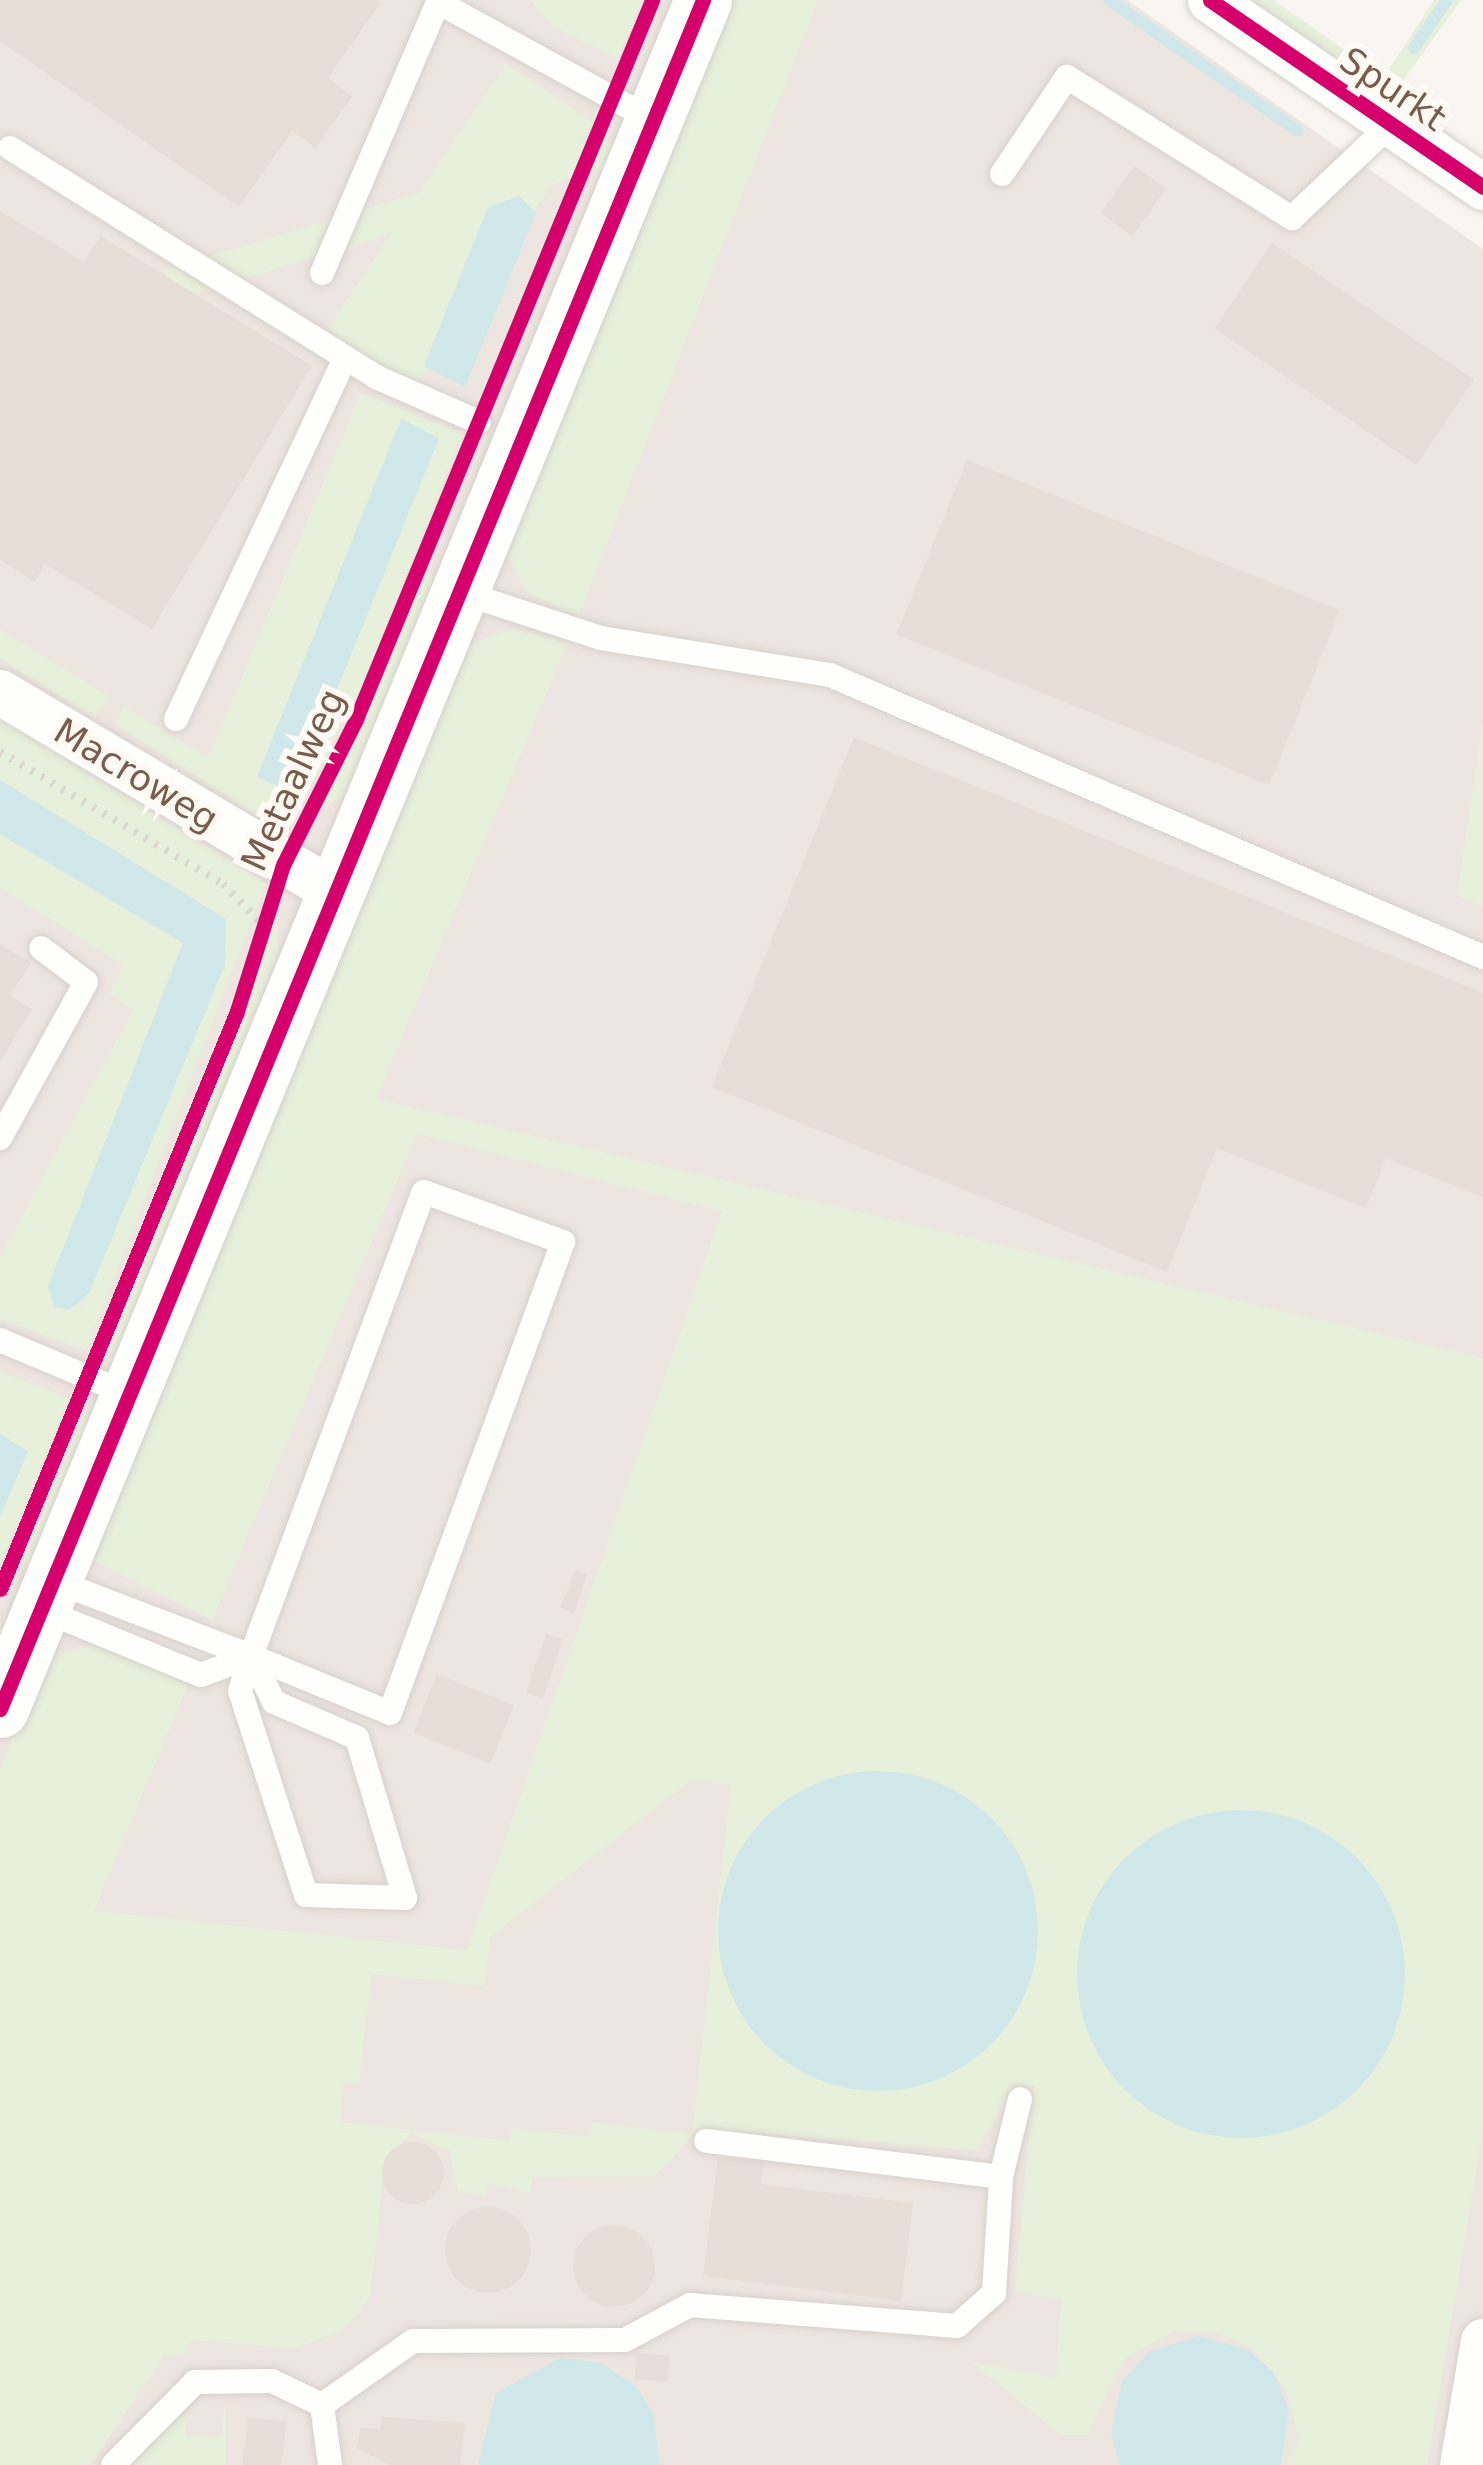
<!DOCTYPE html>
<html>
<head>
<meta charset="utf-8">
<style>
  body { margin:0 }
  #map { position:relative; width:1483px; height:2465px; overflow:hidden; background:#f9f5f0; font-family:"DejaVu Sans",sans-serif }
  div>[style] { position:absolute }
  .industrial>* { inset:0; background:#ede5e0 }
  .green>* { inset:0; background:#e7f0db; transform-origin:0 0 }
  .water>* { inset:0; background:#d0e8ea }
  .round { border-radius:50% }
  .stream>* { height:12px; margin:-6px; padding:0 6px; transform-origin:6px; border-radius:6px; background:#d0e8ea }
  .building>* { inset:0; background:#e6ded7; transform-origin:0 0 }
  .path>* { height:8px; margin-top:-4px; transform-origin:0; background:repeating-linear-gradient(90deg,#dcd5d0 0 3px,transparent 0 12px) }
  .roads { filter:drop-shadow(0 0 3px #d7d1cb) drop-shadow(0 0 3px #d7d1cb) }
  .service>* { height:24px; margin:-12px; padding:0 12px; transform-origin:12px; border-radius:12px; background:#fefefd }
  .minor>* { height:45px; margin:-22.5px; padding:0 22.5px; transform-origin:22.5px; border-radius:22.5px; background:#fefefd }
  .tertiary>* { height:57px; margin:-28.5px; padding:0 28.5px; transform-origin:28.5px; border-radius:28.5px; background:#fefefd }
  .cycleway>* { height:15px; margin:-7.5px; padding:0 7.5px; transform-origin:7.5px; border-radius:7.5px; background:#d6006c }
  span { translate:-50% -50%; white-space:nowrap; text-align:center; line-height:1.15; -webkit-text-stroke:12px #fffaf3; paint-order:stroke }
  .street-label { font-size:36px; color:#7a5c4d }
</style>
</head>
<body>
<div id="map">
  <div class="industrial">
    <div style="clip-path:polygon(0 0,1127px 0,1483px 249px,1483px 2332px,1461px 2465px,0 2465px)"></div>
  </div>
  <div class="green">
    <div style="clip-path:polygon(531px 0,642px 0,618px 58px,553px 27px)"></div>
    <div style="clip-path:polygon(731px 0,818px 0,579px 615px,529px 594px,498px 541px)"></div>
    <div style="clip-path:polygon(1232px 0,1273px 0,1384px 77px,1434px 0,1461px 0,1385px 106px)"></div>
    <div style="left:506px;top:64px;width:105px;height:321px;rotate:34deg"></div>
    <div style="left:607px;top:135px;width:31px;height:463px;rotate:73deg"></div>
    <div style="clip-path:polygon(evenodd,361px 393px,462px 433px,361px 688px,295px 816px,258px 815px,114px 724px,125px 707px,208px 758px,361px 393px,402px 419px,439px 439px,282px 788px,257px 776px,402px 419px)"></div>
    <div style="clip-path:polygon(426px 573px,446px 581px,360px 786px,317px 811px)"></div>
    <div style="clip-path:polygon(evenodd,515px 628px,567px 644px,376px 1099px,1483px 1358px,1483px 2128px,1427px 2465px,1286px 2465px,1300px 2439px,1285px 2388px,1252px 2348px,1218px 2333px,1175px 2331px,1125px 2358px,1087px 2435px,1061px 2435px,971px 2362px,1056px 2378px,1061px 2299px,1015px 2292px,1034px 2086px,1013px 2084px,977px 2150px,700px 2128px,655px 2176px,532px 2177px,530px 2193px,488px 2182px,486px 2196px,458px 2191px,449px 2150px,412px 2133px,385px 2158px,370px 2297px,344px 2330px,294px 2348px,192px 2340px,187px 2353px,164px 2356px,90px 2465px,0 2465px,0 1769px,48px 1655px,101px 1644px,188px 1684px,94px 1911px,467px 1950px,722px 1211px,417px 1134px,212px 1620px,94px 1561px,451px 652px,515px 628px,691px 1780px,731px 1785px,692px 2134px,592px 2123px,590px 2137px,512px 2128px,510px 2141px,340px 2122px,343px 2082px,359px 2083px,371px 1974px,485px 1986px,490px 1937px,691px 1780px)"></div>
    <div style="clip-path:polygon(0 630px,109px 696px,95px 717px,0 659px)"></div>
    <div style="clip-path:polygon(0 718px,266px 884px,86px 1350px,0 1319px,0 1256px,133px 1010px,110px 994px,124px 965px,0 888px,0 834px,183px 943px,48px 1287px,82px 1307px,225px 964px,226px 919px,0 780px)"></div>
    <div style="clip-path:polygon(1483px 722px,1483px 906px,1457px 895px)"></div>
    <div style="clip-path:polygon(276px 912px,278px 957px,262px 994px,273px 1000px,123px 1344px,108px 1352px)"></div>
    <div style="clip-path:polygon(0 1372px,69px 1398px,0 1563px,0 1517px,28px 1452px,0 1434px)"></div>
    <div style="clip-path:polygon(84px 1414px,89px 1435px,39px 1568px,23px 1560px)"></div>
    <div style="clip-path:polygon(226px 2395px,226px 2465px,121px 2465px,188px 2405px,185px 2435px,221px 2438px)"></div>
  </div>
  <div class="water">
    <div style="clip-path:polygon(519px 196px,536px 213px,465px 387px,424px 366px,488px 207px)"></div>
    <div style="clip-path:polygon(401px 419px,439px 438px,316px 741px,282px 788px,257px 777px)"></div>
    <div style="clip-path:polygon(0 780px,226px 919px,225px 964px,89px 1293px,69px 1310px,54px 1307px,48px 1287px,183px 943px,0 834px)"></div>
    <div style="clip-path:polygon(0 1434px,28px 1451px,0 1517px)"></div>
    <div class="round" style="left:718px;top:1771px;width:320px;height:320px"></div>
    <div class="round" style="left:1077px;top:1810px;width:328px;height:328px"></div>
    <div style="clip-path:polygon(1198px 2336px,1248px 2350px,1273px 2372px,1289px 2409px,1281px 2465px,1120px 2465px,1111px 2433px,1122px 2381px,1149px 2352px)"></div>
    <div style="clip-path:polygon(560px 2358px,600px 2363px,635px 2385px,653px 2413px,660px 2465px,478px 2465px,496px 2393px)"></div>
  </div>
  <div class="stream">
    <div style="left:1109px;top:0;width:229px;rotate:34.7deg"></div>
    <div style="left:1414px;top:48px;width:58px;rotate:-55.5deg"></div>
  </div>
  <div class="building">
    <div style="clip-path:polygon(0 0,376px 0,380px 3px,328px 78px,352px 96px,316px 148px,292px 131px,239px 207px,0 41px)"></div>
    <div style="left:1134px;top:166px;width:39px;height:58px;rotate:35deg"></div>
    <div style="clip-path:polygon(0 211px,84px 262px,101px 236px,312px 366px,152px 629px,45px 564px,35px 582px,0 560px)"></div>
    <div style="left:1272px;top:243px;width:244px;height:103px;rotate:34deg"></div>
    <div style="left:967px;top:460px;width:402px;height:188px;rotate:22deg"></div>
    <div style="clip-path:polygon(854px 737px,1483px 993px,1483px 1197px,1386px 1158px,1366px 1208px,1217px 1148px,1167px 1272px,712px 1087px)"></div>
    <div style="clip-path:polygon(0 944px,31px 963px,10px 996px,32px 1009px,0 1062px)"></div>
    <div style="clip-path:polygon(575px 1571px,587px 1574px,574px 1613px,560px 1608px)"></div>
    <div style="left:546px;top:1634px;width:18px;height:62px;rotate:19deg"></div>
    <div style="left:437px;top:1674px;width:83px;height:63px;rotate:22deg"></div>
    <div class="round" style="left:382px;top:2142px;width:62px;height:62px"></div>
    <div style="clip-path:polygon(718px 2157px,764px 2162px,761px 2184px,913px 2203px,901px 2301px,703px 2276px)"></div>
    <div class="round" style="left:445px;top:2207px;width:86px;height:86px"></div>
    <div class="round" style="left:573px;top:2225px;width:82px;height:82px"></div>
    <div style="left:637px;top:2353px;width:33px;height:26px;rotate:5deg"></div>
    <div style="left:248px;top:2417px;width:39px;height:48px;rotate:7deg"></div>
    <div style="clip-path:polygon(382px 2417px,465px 2423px,460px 2465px,390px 2465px,357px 2448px,360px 2428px,380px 2429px)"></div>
  </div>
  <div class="path">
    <div style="left:0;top:752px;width:259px;rotate:30.6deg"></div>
    <div style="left:223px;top:884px;width:56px;rotate:45.7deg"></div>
  </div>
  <div class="roads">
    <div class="service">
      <div style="left:438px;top:2px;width:245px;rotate:28.8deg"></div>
      <div style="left:10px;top:148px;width:432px;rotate:32deg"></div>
      <div style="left:376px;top:377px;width:112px;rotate:23.6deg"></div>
      <div style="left:1002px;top:174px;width:117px;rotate:-56.2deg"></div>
      <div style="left:1067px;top:77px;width:266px;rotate:32.1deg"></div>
      <div style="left:1292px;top:218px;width:137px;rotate:-43.5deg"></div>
      <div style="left:322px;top:273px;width:297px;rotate:-66.8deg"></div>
      <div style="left:460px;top:592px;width:148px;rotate:18.1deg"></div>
      <div style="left:601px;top:638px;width:232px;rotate:9.2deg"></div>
      <div style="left:830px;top:675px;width:711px;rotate:23.36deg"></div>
      <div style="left:176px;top:719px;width:399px;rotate:-64.9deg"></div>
      <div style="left:0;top:1138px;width:178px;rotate:-61.1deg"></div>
      <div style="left:86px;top:982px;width:56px;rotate:-142.9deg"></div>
      <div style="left:424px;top:1192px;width:148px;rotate:19.8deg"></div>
      <div style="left:563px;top:1242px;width:502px;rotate:110.17deg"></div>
      <div style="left:390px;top:1713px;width:150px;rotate:-157.7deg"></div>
      <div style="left:251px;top:1656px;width:495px;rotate:-69.6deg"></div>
      <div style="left:0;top:1340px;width:139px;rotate:22.9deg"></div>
      <div style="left:52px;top:1580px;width:213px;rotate:20.9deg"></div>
      <div style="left:251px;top:1656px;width:51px;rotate:63.4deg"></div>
      <div style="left:274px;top:1702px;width:90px;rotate:23.4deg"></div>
      <div style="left:357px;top:1738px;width:167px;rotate:73.3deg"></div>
      <div style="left:405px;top:1898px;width:99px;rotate:-178.3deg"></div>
      <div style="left:306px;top:1895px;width:214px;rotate:-107.9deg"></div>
      <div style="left:240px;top:1691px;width:37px;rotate:-73deg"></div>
      <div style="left:40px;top:1609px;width:174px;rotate:22.3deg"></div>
      <div style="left:201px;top:1675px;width:53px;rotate:-20.8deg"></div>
      <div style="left:1001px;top:2177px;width:80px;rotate:-76.3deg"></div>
      <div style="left:322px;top:2405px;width:111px;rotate:-35.1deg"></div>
      <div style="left:413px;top:2341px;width:212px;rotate:-0.3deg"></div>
      <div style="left:625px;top:2340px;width:74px;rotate:-28.3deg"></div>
      <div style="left:690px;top:2305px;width:268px;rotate:4.5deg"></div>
      <div style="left:957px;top:2326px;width:50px;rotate:-41.7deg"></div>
      <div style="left:994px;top:2293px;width:116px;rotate:-86.5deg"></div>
      <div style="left:1001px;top:2177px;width:297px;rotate:-173deg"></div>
      <div style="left:113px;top:2465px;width:117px;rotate:-45.3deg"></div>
      <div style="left:195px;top:2382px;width:77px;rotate:-0.7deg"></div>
      <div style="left:272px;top:2381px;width:55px;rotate:25.6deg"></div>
      <div style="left:322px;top:2405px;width:61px;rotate:82.4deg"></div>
    </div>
    <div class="minor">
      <div style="left:1210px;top:0;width:331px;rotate:34.4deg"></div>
      <div style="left:0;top:692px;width:391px;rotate:30.8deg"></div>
      <div style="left:1462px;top:2465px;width:126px;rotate:-80.4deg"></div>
    </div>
    <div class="tertiary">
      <div style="left:0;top:1709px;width:1848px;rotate:-67.64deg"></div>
    </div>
  </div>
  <div class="cycleway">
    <div style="left:1210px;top:0;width:331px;rotate:34.4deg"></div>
    <div style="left:0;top:1589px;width:622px;rotate:-67.69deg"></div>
    <div style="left:236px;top:1014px;width:156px;rotate:-72.5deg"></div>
    <div style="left:283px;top:865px;width:163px;rotate:-63.4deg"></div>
    <div style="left:356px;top:719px;width:778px;rotate:-67.62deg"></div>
    <div style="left:0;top:1709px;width:1848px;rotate:-67.64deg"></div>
  </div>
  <div class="street-label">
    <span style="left:1393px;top:89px;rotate:34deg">Spurkt</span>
    <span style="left:136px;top:775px;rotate:31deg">Macroweg</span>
    <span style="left:293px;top:780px;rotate:-65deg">Metaalweg</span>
  </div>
</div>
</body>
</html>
